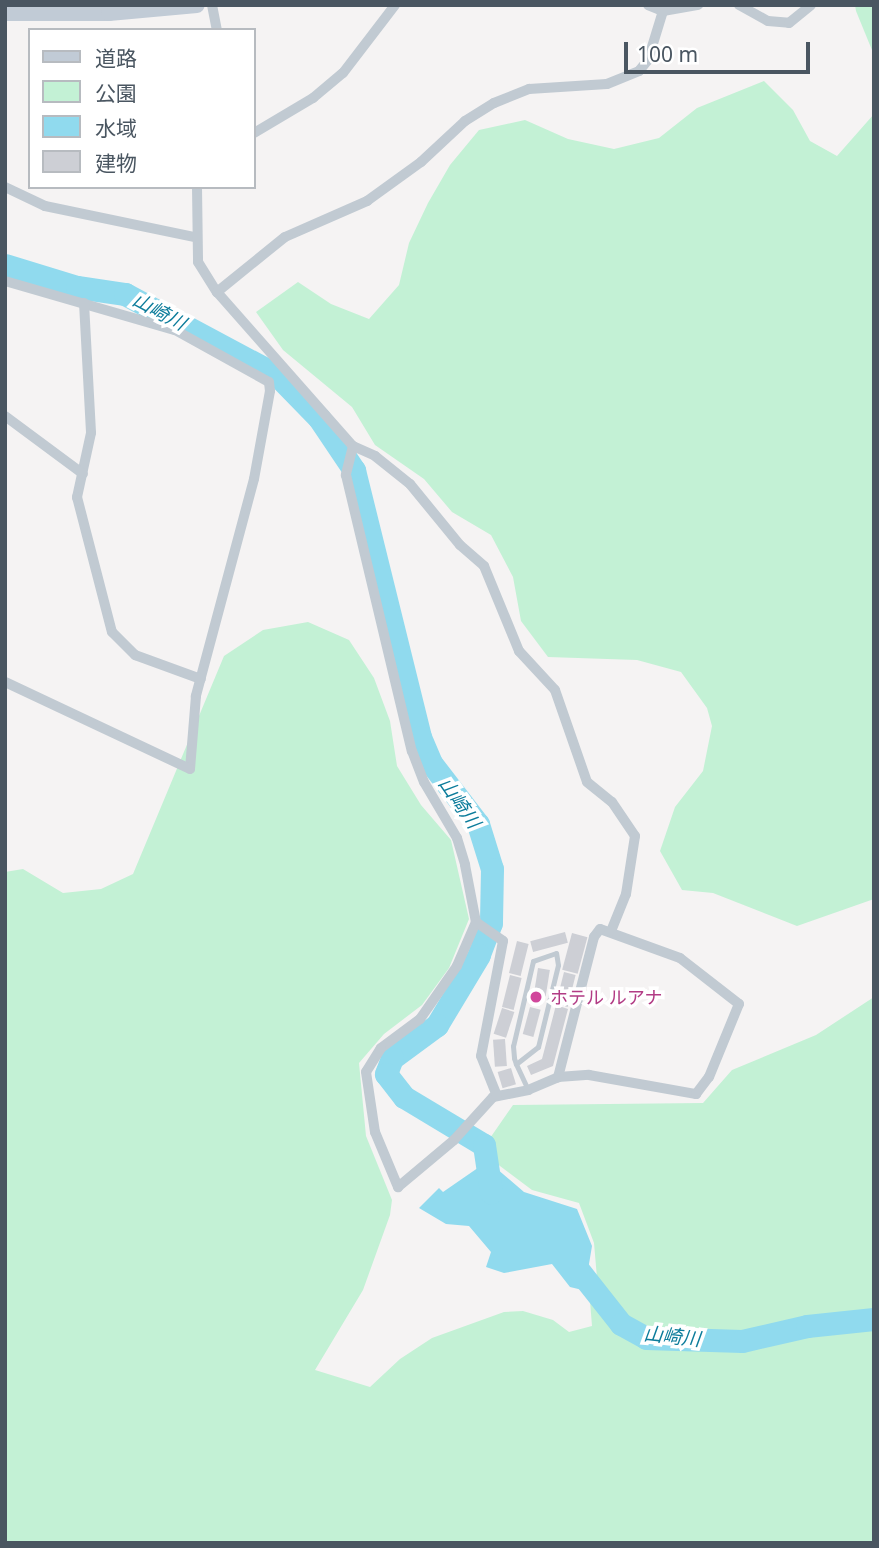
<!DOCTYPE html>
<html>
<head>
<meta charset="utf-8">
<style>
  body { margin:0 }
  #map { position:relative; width:879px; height:1548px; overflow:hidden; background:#f5f3f3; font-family:"Noto Sans","Noto Sans JP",sans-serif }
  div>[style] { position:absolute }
  .green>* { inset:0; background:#c3f1d5 }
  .water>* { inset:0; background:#90daee }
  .river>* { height:23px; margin:-11.5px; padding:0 11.5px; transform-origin:11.5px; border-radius:11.5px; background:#90daee }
  .building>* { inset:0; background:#cdcfd5; transform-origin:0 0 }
  .service>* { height:5px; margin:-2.5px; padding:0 2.5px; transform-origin:2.5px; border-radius:2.5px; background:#c1cad2 }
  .minor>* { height:10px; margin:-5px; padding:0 5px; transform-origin:5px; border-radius:5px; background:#c1cad2 }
  .secondary>* { height:16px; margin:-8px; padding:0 8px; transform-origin:8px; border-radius:8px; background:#c1cbd6 }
  .dots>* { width:19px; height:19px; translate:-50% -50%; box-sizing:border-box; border:4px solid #fff; border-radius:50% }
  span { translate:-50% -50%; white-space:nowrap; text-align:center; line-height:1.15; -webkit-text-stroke:7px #fff; paint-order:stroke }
  .hotel-label { font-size:18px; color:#b23c85 }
  .left { translate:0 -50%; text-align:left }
  .water-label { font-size:19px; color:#0c7c9b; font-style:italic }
  .frame { position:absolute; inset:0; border:7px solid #4a5661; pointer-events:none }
  .legend { position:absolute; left:28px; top:28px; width:228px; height:161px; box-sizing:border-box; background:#fff; border:2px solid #b7bbc0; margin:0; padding:9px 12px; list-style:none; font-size:21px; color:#4a5661 }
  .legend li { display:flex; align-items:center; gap:14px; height:35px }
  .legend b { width:35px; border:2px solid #b7bbc0 }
  .scale { position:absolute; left:624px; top:42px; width:186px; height:32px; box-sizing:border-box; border:4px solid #4a5661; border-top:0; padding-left:9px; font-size:21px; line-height:24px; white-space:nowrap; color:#4a5661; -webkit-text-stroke:5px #fff; paint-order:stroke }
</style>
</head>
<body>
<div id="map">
  <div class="green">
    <div style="clip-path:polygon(855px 5px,874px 5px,874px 55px,856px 11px)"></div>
    <div style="clip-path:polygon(764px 81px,793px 110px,810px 141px,837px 156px,874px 114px,874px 899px,797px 926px,713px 893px,682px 890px,660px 851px,675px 807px,703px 771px,712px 726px,707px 708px,681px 672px,637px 660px,548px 657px,521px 621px,513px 577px,491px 535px,452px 512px,424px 479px,375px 445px,352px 407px,283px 350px,256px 312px,298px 282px,331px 304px,369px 319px,399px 285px,409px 243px,428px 203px,450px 165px,479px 130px,525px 120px,568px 139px,614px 149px,659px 138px,697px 108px)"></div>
    <div style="clip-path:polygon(308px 622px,349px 640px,374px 678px,390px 721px,397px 766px,421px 805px,451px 840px,469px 919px,449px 968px,422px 1005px,384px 1034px,359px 1063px,366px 1136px,392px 1200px,390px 1215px,363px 1290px,315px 1370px,370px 1387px,400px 1359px,432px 1338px,504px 1312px,523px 1311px,553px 1320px,569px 1332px,592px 1326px,590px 1301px,605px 1292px,597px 1278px,594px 1243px,579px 1203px,532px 1190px,492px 1160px,488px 1141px,513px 1105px,703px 1103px,732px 1070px,816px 1035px,874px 997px,874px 1543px,5px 1543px,5px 872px,23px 869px,63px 893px,101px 889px,133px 874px,224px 656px,263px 630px)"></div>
  </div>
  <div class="water">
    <div style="clip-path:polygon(485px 1163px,490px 1163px,524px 1192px,577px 1209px,592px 1246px,588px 1270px,603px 1295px,570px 1287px,552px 1264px,504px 1273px,486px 1267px,491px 1252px,469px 1226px,446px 1224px,419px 1208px,439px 1188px,443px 1192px)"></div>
  </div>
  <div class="river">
    <div style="left:5px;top:265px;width:75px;rotate:17deg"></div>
    <div style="left:77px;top:287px;width:49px;rotate:8.3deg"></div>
    <div style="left:125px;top:294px;width:172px;rotate:28.1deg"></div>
    <div style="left:277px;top:375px;width:60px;rotate:45.7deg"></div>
    <div style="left:319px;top:418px;width:63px;rotate:56.1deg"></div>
    <div style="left:354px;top:470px;width:275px;rotate:76.1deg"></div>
    <div style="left:420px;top:737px;width:28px;rotate:67deg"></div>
    <div style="left:431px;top:763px;width:77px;rotate:52.4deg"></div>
    <div style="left:478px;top:824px;width:47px;rotate:72.7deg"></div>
    <div style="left:492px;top:869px;width:54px;rotate:91.1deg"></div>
    <div style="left:491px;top:923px;width:34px;rotate:111deg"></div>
    <div style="left:479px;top:955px;width:82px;rotate:121deg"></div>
    <div style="left:437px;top:1025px;width:56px;rotate:143.7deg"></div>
    <div style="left:392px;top:1058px;width:17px;rotate:111deg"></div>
    <div style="left:386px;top:1074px;width:29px;rotate:52deg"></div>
    <div style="left:404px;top:1097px;width:93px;rotate:31deg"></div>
    <div style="left:484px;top:1145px;width:48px;rotate:81.5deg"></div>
    <div style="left:580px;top:1272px;width:66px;rotate:51.7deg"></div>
    <div style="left:621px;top:1324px;width:29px;rotate:29deg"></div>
    <div style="left:646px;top:1338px;width:96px;rotate:1.8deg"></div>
    <div style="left:742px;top:1341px;width:67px;rotate:-13deg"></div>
    <div style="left:807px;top:1326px;width:67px;rotate:-6deg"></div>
  </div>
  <div class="building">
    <div style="left:565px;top:932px;width:11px;height:36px;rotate:75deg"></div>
    <div style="left:572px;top:933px;width:16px;height:38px;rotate:15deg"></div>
    <div style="left:517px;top:941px;width:12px;height:33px;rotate:14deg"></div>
    <div style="left:538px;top:968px;width:12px;height:27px;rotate:9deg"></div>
    <div style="left:564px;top:972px;width:12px;height:33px;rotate:14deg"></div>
    <div style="left:510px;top:975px;width:12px;height:33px;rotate:14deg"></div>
    <div style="clip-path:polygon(556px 1005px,568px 1009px,553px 1066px,531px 1075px,527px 1066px,542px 1059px)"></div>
    <div style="left:530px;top:1007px;width:11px;height:28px;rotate:15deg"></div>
    <div style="left:502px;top:1008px;width:13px;height:27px;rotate:18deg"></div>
    <div style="left:505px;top:1039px;width:27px;height:12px;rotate:86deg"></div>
    <div style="left:511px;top:1068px;width:17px;height:14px;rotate:73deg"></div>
  </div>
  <div class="service">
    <div style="left:516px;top:1064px;width:28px;rotate:-38deg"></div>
    <div style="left:538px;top:1047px;width:84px;rotate:-76.3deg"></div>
    <div style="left:558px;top:965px;width:12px;rotate:-99deg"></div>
    <div style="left:556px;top:953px;width:24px;rotate:161deg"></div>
    <div style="left:533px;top:961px;width:87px;rotate:103.2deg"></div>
    <div style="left:513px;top:1046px;width:12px;rotate:85deg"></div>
    <div style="left:514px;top:1058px;width:6px;rotate:72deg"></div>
    <div style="left:516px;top:1064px;width:29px;rotate:65deg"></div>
  </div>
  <div class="minor">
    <div style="left:212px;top:5px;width:25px;rotate:79deg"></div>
    <div style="left:648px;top:5px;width:16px;rotate:22deg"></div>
    <div style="left:663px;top:11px;width:36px;rotate:-10deg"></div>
    <div style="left:739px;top:5px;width:33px;rotate:29deg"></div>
    <div style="left:768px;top:21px;width:21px;rotate:5deg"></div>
    <div style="left:789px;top:23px;width:28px;rotate:-39deg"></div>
    <div style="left:254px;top:133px;width:69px;rotate:-30.7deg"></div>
    <div style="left:313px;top:98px;width:39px;rotate:-40deg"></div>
    <div style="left:343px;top:73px;width:86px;rotate:-52.6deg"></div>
    <div style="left:5px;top:187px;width:44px;rotate:25.4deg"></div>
    <div style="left:45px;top:206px;width:153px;rotate:11.7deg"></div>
    <div style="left:197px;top:187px;width:75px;rotate:89.2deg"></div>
    <div style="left:198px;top:262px;width:36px;rotate:58deg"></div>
    <div style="left:217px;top:292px;width:205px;rotate:48.6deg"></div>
    <div style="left:353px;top:446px;width:30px;rotate:104deg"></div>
    <div style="left:346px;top:475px;width:284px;rotate:76.6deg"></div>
    <div style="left:412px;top:751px;width:33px;rotate:69deg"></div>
    <div style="left:424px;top:782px;width:65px;rotate:59.5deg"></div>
    <div style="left:457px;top:838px;width:28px;rotate:73deg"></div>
    <div style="left:465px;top:865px;width:58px;rotate:79.1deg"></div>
    <div style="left:476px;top:922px;width:48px;rotate:113.4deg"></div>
    <div style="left:457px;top:966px;width:65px;rotate:124.9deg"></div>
    <div style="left:420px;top:1019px;width:49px;rotate:143.4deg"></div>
    <div style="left:381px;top:1048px;width:28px;rotate:122deg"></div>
    <div style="left:366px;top:1072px;width:61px;rotate:81.5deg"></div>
    <div style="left:375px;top:1132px;width:60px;rotate:67.3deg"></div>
    <div style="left:398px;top:1187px;width:73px;rotate:-40deg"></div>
    <div style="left:454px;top:1140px;width:58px;rotate:-47.8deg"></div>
    <div style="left:493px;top:1097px;width:36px;rotate:-11deg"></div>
    <div style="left:528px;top:1090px;width:33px;rotate:-23deg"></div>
    <div style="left:558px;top:1077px;width:31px;rotate:-4deg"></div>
    <div style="left:589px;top:1075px;width:109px;rotate:10.1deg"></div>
    <div style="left:696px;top:1094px;width:21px;rotate:-53deg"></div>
    <div style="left:709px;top:1077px;width:79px;rotate:-67.7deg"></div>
    <div style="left:739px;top:1004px;width:75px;rotate:-142.1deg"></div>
    <div style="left:680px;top:958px;width:85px;rotate:-160.1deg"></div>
    <div style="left:600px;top:929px;width:10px;rotate:127deg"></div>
    <div style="left:594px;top:937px;width:145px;rotate:104.4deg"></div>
    <div style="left:5px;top:281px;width:177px;rotate:16.1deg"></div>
    <div style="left:175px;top:330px;width:107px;rotate:29deg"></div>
    <div style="left:269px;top:382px;width:9px;rotate:84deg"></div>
    <div style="left:270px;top:391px;width:89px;rotate:100.3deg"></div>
    <div style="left:254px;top:479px;width:225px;rotate:105deg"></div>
    <div style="left:196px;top:696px;width:73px;rotate:94.7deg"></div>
    <div style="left:190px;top:769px;width:204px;rotate:-154.8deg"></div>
    <div style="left:217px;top:292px;width:87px;rotate:-39deg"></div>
    <div style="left:285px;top:237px;width:90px;rotate:-23.7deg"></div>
    <div style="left:367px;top:201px;width:67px;rotate:-35.8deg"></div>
    <div style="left:421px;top:162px;width:60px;rotate:-43deg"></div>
    <div style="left:465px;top:121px;width:34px;rotate:-32deg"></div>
    <div style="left:494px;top:103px;width:38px;rotate:-22deg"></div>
    <div style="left:529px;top:89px;width:78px;rotate:-3.7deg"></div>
    <div style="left:607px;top:84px;width:35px;rotate:-22deg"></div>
    <div style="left:639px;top:71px;width:14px;rotate:-51deg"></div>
    <div style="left:648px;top:60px;width:51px;rotate:-73deg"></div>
    <div style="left:84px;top:303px;width:130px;rotate:86.9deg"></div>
    <div style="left:91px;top:433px;width:66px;rotate:102.3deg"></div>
    <div style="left:77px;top:497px;width:139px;rotate:75.5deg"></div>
    <div style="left:112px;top:632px;width:33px;rotate:45deg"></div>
    <div style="left:135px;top:655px;width:70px;rotate:20deg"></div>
    <div style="left:5px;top:416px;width:97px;rotate:36.6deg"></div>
    <div style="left:353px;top:446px;width:24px;rotate:24deg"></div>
    <div style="left:375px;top:456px;width:45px;rotate:38.7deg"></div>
    <div style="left:410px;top:484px;width:79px;rotate:50.7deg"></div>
    <div style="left:460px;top:545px;width:32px;rotate:41deg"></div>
    <div style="left:484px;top:566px;width:92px;rotate:67.6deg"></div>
    <div style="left:519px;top:651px;width:53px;rotate:47.3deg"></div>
    <div style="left:555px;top:690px;width:97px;rotate:70.8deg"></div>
    <div style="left:587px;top:782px;width:32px;rotate:39deg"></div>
    <div style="left:612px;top:802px;width:41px;rotate:55.9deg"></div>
    <div style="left:635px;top:836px;width:59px;rotate:98.8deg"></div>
    <div style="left:626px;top:894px;width:40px;rotate:112deg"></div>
    <div style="left:476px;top:922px;width:33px;rotate:35deg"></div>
    <div style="left:503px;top:941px;width:117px;rotate:100.8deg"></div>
    <div style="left:481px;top:1056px;width:43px;rotate:68.2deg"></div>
  </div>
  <div class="secondary">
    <div style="left:5px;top:13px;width:104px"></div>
    <div style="left:109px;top:13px;width:88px;rotate:-5.2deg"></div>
  </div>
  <div class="dots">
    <div style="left:536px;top:997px;background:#d1479c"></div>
  </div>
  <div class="hotel-label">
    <span class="left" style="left:550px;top:997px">ホテル ルアナ</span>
  </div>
  <div class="water-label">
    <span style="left:159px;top:312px;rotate:28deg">山崎川</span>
    <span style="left:459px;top:803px;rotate:55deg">山崎川</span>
    <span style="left:672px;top:1337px;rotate:6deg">山崎川</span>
  </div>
  <div class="frame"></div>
  <ul class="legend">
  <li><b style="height:9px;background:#c1cbd6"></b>道路</li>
  <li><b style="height:19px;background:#c3f1d5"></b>公園</li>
  <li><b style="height:19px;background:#90daee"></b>水域</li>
  <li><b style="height:19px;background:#cdcfd5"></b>建物</li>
  </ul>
  <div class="scale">100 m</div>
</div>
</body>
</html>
